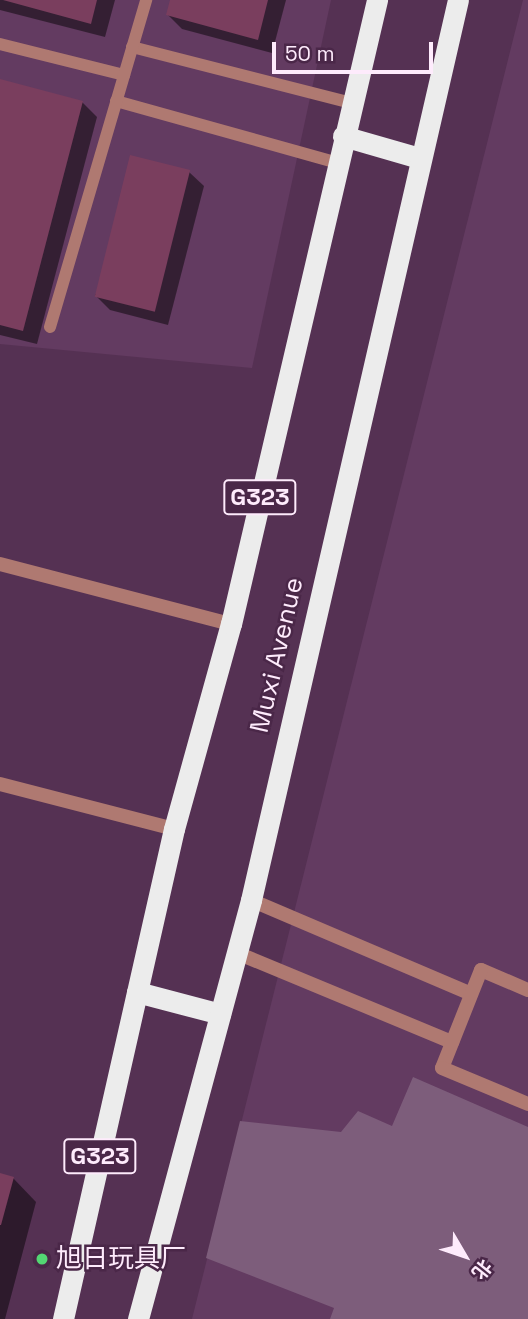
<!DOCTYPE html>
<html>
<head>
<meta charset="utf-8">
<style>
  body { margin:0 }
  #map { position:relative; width:528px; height:1319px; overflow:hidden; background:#553153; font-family:"Space Grotesk","Noto Sans SC",sans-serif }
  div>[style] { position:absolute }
  .built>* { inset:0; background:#633b61 }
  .green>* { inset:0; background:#7d5d7b }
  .shadow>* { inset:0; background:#0007 }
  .building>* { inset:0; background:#7a3e5e; transform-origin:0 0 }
  .lane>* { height:12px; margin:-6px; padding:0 6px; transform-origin:6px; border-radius:6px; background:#af7971 }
  .street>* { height:14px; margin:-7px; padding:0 7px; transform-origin:7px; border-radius:7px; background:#af7971 }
  .highway>* { height:21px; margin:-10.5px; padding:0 10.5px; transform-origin:10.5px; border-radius:10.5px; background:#ececec }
  .dots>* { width:19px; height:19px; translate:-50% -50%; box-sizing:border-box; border:4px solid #4a2748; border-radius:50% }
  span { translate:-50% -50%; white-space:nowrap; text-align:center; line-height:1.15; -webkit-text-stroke:5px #4a2748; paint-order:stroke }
  .shield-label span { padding:2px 5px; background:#4a2748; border:2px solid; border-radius:5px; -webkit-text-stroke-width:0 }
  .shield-label { font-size:24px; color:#feebfc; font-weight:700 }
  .street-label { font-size:26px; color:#feebfc }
  .poi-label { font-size:26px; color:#feebfc }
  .left { translate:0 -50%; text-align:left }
  .north { position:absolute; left:430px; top:1221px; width:70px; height:70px; -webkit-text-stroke:5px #4a2748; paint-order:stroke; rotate:129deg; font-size:19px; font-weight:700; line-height:28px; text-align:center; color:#feebfc }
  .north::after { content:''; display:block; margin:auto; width:24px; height:32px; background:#feebfc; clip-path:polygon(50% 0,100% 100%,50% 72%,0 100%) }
  .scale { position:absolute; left:272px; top:42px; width:161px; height:32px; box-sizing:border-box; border:4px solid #feebfc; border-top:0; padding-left:9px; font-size:21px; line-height:24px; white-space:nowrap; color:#feebfc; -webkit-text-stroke:5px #4a2748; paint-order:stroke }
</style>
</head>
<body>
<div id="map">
  <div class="built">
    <div style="clip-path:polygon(0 0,331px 0,252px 368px,0 344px)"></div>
    <div style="clip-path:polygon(523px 0,528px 0,528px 1319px,192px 1319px)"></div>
  </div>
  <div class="green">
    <div style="clip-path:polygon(413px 1077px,528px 1127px,528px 1319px,330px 1319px,334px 1308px,206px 1258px,240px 1121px,341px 1132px,358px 1111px,392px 1126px)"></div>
  </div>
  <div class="shadow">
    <div style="clip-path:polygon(0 0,115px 0,105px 37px,0 10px)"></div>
    <div style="clip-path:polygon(172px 0,286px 0,272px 53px,182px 29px,168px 15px)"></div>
    <div style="clip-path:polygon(0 81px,82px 102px,97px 117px,37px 344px,0 335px)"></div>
    <div style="clip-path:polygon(189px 172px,204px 186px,168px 325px,110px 310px,95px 295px)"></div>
    <div style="clip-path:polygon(0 1175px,13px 1178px,36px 1202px,5px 1319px,0 1319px)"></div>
  </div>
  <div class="building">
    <div style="clip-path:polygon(3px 0,97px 0,91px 24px)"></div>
    <div style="clip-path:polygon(170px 0,268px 0,258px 40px,166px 15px)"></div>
    <div style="clip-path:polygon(0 79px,83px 101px,23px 331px,0 325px)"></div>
    <div style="left:130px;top:155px;width:62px;height:146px;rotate:14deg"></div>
    <div style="clip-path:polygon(0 1173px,14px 1177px,1px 1225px,0 1225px)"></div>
  </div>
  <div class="lane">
    <div style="left:0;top:44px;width:128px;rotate:14deg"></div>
    <div style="left:132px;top:47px;width:226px;rotate:14.3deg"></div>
    <div style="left:116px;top:101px;width:230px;rotate:15.6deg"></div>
    <div style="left:50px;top:327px;width:341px;rotate:-73.6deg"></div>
  </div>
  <div class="street">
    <div style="left:0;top:564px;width:239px;rotate:14.6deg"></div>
    <div style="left:0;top:784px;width:180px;rotate:14.5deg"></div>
    <div style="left:251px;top:900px;width:239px;rotate:23.1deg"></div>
    <div style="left:237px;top:953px;width:233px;rotate:22.5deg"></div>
    <div style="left:528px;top:990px;width:51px;rotate:-156.9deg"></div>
    <div style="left:481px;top:970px;width:105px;rotate:111.7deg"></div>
    <div style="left:442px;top:1068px;width:93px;rotate:22.7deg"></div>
  </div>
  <div class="highway">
    <div style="left:343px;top:136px;width:79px;rotate:16.1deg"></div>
    <div style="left:137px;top:992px;width:86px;rotate:14.8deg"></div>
    <div style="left:63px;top:1319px;width:502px;rotate:-77.24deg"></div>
    <div style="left:174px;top:829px;width:213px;rotate:-74.5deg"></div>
    <div style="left:231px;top:624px;width:641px;rotate:-76.83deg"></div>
    <div style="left:138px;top:1319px;width:434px;rotate:-74.9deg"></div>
    <div style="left:251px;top:900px;width:923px;rotate:-77.05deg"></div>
  </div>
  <div class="dots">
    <div style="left:42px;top:1259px;background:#53d673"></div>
  </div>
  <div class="shield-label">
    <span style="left:260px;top:497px">G323</span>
    <span style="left:100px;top:1156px">G323</span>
  </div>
  <div class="street-label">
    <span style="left:277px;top:655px;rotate:-77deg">Muxi Avenue</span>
  </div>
  <div class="poi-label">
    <span class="left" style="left:56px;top:1259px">旭日玩具厂</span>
  </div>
  <div class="north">北</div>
  <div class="scale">50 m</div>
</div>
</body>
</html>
